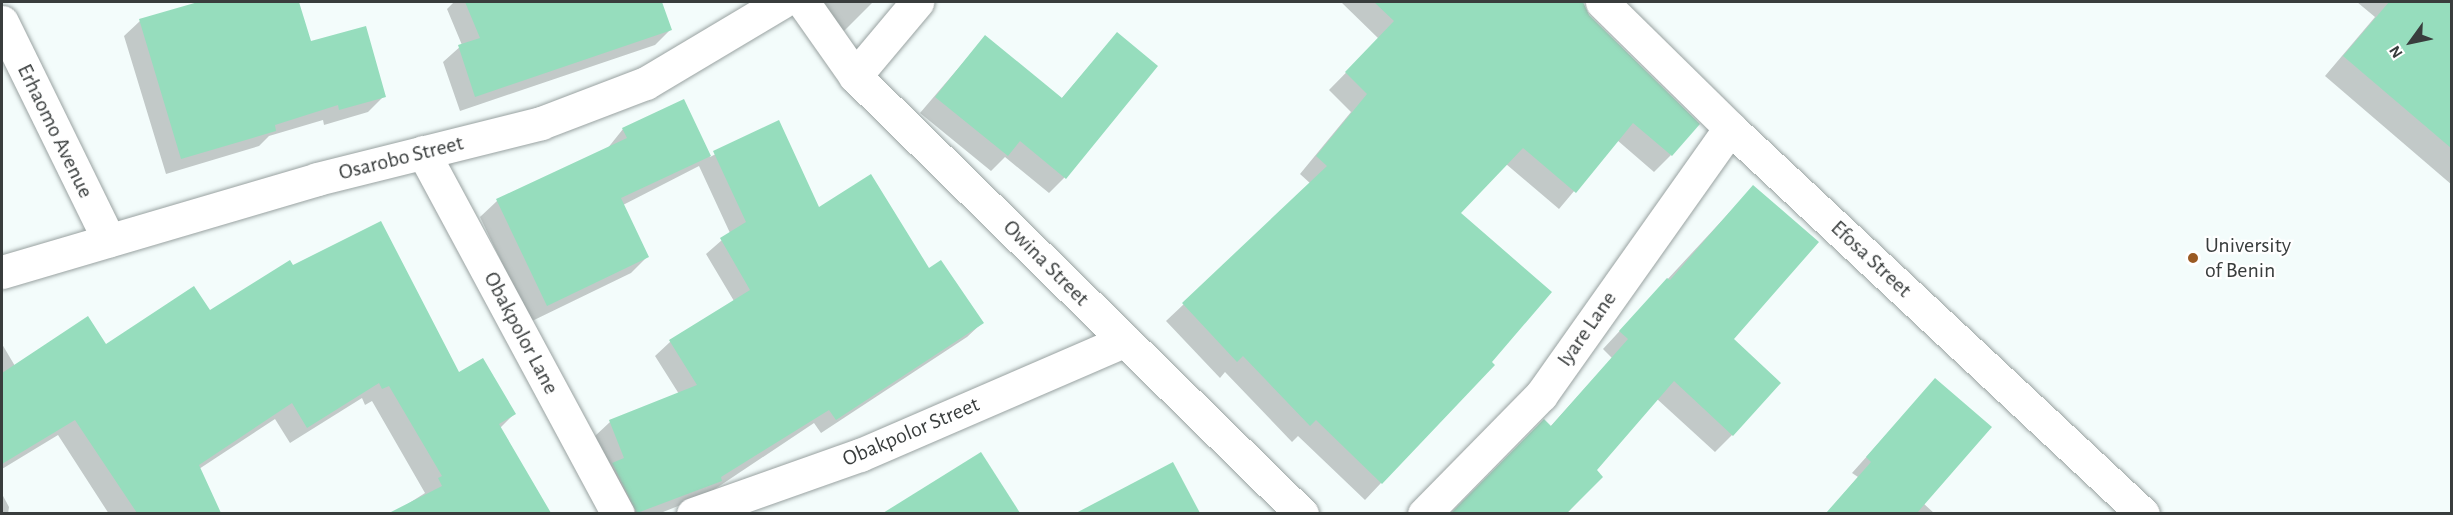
<!DOCTYPE html>
<html>
<head>
<meta charset="utf-8">
<style>
  body { margin:0 }
  #map { position:relative; width:2453px; height:515px; overflow:hidden; background:#f3fcfb; font-family:"Alegreya Sans",sans-serif }
  div>[style] { position:absolute }
  .shadow>* { inset:0; background:#0003 }
  .building>* { inset:0; background:#96ddbd }
  .roads { filter:drop-shadow(0 0 2px #99a2a1) drop-shadow(0 0 2px #99a2a1) }
  .street>* { height:33px; margin:-16.5px; padding:0 16.5px; transform-origin:16.5px; border-radius:16.5px; background:#fff }
  .dots>* { width:16px; height:16px; translate:-50% -50%; box-sizing:border-box; border:3px solid #fff; border-radius:50% }
  span { translate:-50% -50%; white-space:nowrap; text-align:center; line-height:1.15; -webkit-text-stroke:4.5px #fff; paint-order:stroke }
  .street-label { font-size:22px; color:#393d3d }
  .poi-label { font-size:22px; color:#393d3d }
  .left { translate:0 -50%; text-align:left }
  .frame { position:absolute; inset:0; border:3px solid #393d3d; pointer-events:none }
  .north { position:absolute; left:2381px; top:12px; width:60px; height:60px; -webkit-text-stroke:4px #fff; paint-order:stroke; rotate:237deg; font-size:16px; font-weight:700; line-height:24px; text-align:center; color:#393d3d }
  .north::after { content:''; display:block; margin:auto; width:21px; height:27px; background:#393d3d; clip-path:polygon(50% 0,100% 100%,50% 72%,0 100%) }
</style>
</head>
<body>
<div id="map">
  <div class="shadow">
    <div style="clip-path:polygon(202px 2px,298px 2px,310px 42px,384px 96px,368px 112px,324px 125px,323px 120px,269px 136px,259px 146px,166px 174px,124px 36px,140px 21px)"></div>
    <div style="clip-path:polygon(454px 2px,661px 2px,670px 30px,655px 45px,460px 111px,443px 62px,462px 45px,447px 9px)"></div>
    <div style="clip-path:polygon(806px 2px,873px 2px,837px 38px)"></div>
    <div style="clip-path:polygon(1341px 2px,1581px 2px,1671px 155px,1654px 172px,1617px 140px,1559px 209px,1506px 164px,1459px 213px,1381px 483px,1365px 500px,1298px 436px,1292px 442px,1225px 372px,1220px 378px,1166px 321px,1311px 184px,1300px 174px,1351px 112px,1329px 90px,1379px 39px)"></div>
    <div style="clip-path:polygon(2357px 2px,2452px 2px,2452px 185px,2325px 76px,2375px 17px)"></div>
    <div style="clip-path:polygon(1117px 34px,1064px 178px,1049px 193px,1005px 157px,991px 171px,920px 113px,985px 37px,1061px 99px)"></div>
    <div style="clip-path:polygon(683px 101px,710px 157px,778px 122px,818px 209px,928px 270px,982px 323px,967px 337px,821px 433px,814px 423px,706px 495px,658px 514px,615px 514px,608px 469px,595px 436px,610px 422px,679px 394px,655px 356px,670px 342px,734px 301px,706px 254px,730px 233px,699px 166px,623px 205px,647px 257px,631px 273px,530px 322px,480px 217px,497px 201px,607px 149px,623px 129px)"></div>
    <div style="clip-path:polygon(1753px 187px,1732px 340px,1732px 435px,1715px 452px,1657px 399px,1595px 470px,1601px 477px,1566px 514px,1453px 514px,1544px 421px,1550px 427px,1612px 358px,1603px 349px)"></div>
    <div style="clip-path:polygon(292px 267px,514px 414px,500px 428px,548px 511px,392px 514px,425px 493px,372px 401px,365px 405px,362px 398px,290px 443px,275px 419px,199px 469px,220px 514px,109px 514px,58px 435px,2px 469px,2px 344px,15px 366px,106px 346px,210px 312px)"></div>
    <div style="clip-path:polygon(1935px 380px,1923px 503px,1935px 514px,1826px 514px,1858px 477px,1852px 473px)"></div>
    <div style="clip-path:polygon(980px 454px,1011px 502px,1000px 514px,883px 514px)"></div>
    <div style="clip-path:polygon(1173px 464px,1198px 514px,1079px 514px)"></div>
    <div style="clip-path:polygon(2px 494px,9px 507px,8px 514px,2px 514px)"></div>
  </div>
  <div class="building">
    <div style="clip-path:polygon(198px 2px,299px 2px,311px 41px,366px 26px,386px 97px,339px 110px,338px 105px,275px 125px,276px 131px,181px 159px,139px 19px)"></div>
    <div style="clip-path:polygon(465px 2px,662px 2px,672px 30px,475px 97px,458px 45px,480px 38px)"></div>
    <div style="clip-path:polygon(1374px 2px,1583px 2px,1589px 15px,1700px 124px,1672px 156px,1633px 123px,1576px 193px,1523px 148px,1461px 213px,1552px 292px,1492px 362px,1495px 365px,1382px 484px,1316px 420px,1310px 426px,1243px 356px,1237px 362px,1182px 303px,1327px 166px,1316px 156px,1367px 94px,1345px 72px,1394px 21px)"></div>
    <div style="clip-path:polygon(2389px 2px,2451px 2px,2451px 148px,2343px 56px)"></div>
    <div style="clip-path:polygon(1117px 32px,1158px 66px,1066px 179px,1020px 141px,1008px 156px,935px 97px,985px 35px,1062px 98px)"></div>
    <div style="clip-path:polygon(684px 99px,711px 156px,621px 198px,649px 257px,547px 306px,496px 199px,627px 138px,622px 128px)"></div>
    <div style="clip-path:polygon(779px 120px,819px 207px,871px 174px,929px 268px,941px 260px,984px 323px,836px 420px,829px 410px,721px 477px,722px 481px,637px 513px,612px 463px,624px 458px,609px 420px,697px 385px,669px 340px,750px 290px,720px 238px,746px 222px,713px 151px)"></div>
    <div style="clip-path:polygon(1753px 185px,1819px 242px,1734px 339px,1781px 383px,1733px 436px,1674px 381px,1597px 470px,1603px 477px,1567px 513px,1451px 513px,1544px 419px,1551px 426px,1628px 339px,1619px 331px,1667px 278px,1670px 280px)"></div>
    <div style="clip-path:polygon(381px 221px,459px 372px,483px 358px,516px 414px,499px 424px,551px 513px,389px 513px,442px 486px,438px 478px,442px 476px,389px 386px,382px 389px,379px 383px,307px 428px,292px 403px,199px 465px,221px 513px,137px 513px,75px 420px,2px 464px,2px 373px,88px 316px,106px 344px,194px 286px,210px 310px,290px 260px,293px 265px)"></div>
    <div style="clip-path:polygon(1935px 378px,1992px 427px,1917px 513px,1826px 513px,1871px 462px,1866px 457px)"></div>
    <div style="clip-path:polygon(981px 452px,1020px 513px,883px 513px)"></div>
    <div style="clip-path:polygon(1173px 462px,1200px 513px,1076px 513px)"></div>
  </div>
  <div class="roads">
    <div class="street">
      <div style="left:803px;top:2px;width:90px;rotate:54.9deg"></div>
      <div style="left:855px;top:76px;width:626px;rotate:44.42deg"></div>
      <div style="left:1602px;top:2px;width:180px;rotate:44.5deg"></div>
      <div style="left:1730px;top:128px;width:565px;rotate:43.06deg"></div>
      <div style="left:2px;top:22px;width:243px;rotate:63.9deg"></div>
      <div style="left:855px;top:76px;width:97px;rotate:-50deg"></div>
      <div style="left:423px;top:152px;width:411px;rotate:61.7deg"></div>
      <div style="left:2px;top:272px;width:328px;rotate:-16.4deg"></div>
      <div style="left:317px;top:179px;width:231px;rotate:-14deg"></div>
      <div style="left:541px;top:123px;width:112px;rotate:-20.9deg"></div>
      <div style="left:646px;top:83px;width:158px;rotate:-30.8deg"></div>
      <div style="left:693px;top:514px;width:177px;rotate:-19.5deg"></div>
      <div style="left:860px;top:455px;width:288px;rotate:-23.4deg"></div>
      <div style="left:1424px;top:514px;width:167px;rotate:-45.5deg"></div>
      <div style="left:1541px;top:395px;width:327px;rotate:-54.7deg"></div>
    </div>
  </div>
  <div class="dots">
    <div style="left:2193px;top:258px;background:#9a5a23"></div>
  </div>
  <div class="street-label">
    <span style="left:55px;top:131px;rotate:64deg">Erhaomo Avenue</span>
    <span style="left:401px;top:158px;rotate:-14deg">Osarobo Street</span>
    <span style="left:1871px;top:259px;rotate:43deg">Efosa Street</span>
    <span style="left:1046px;top:263px;rotate:45deg">Owina Street</span>
    <span style="left:1587px;top:329px;rotate:-55deg">Iyare Lane</span>
    <span style="left:521px;top:333px;rotate:62deg">Obakpolor Lane</span>
    <span style="left:911px;top:432px;rotate:-23deg">Obakpolor Street</span>
  </div>
  <div class="poi-label">
    <span class="left" style="left:2205px;top:258px">University<br>of Benin</span>
  </div>
  <div class="frame"></div>
  <div class="north">N</div>
</div>
</body>
</html>
